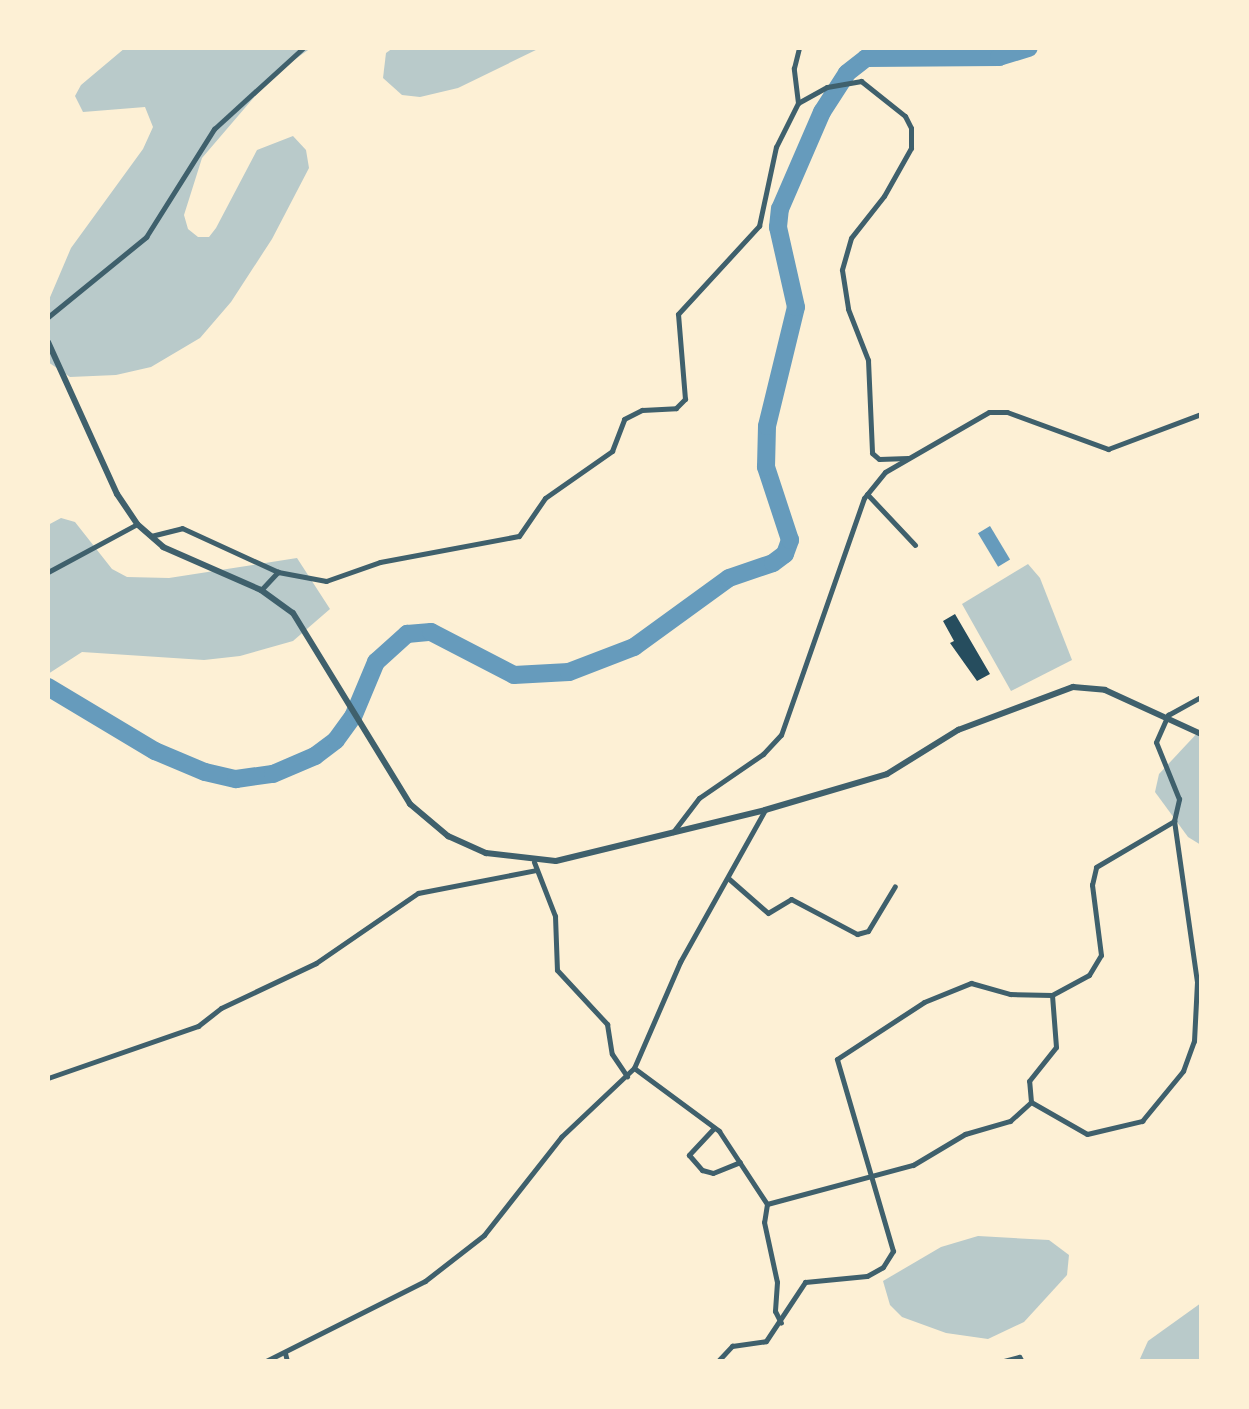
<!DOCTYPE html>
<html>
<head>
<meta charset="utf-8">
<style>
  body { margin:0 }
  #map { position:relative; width:1249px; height:1409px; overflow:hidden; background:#fdf0d5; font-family:Ubuntu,sans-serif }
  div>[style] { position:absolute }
  .green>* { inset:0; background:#b9caca }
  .water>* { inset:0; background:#669bbc; transform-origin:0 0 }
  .river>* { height:18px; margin:-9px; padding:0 9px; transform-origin:9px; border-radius:9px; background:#669bbc }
  .building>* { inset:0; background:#264d5e }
  .minor>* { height:5px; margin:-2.5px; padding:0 2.5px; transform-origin:2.5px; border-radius:2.5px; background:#3f606c }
  .tertiary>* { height:6px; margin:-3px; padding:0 3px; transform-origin:3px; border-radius:3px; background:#3f606c }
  span { translate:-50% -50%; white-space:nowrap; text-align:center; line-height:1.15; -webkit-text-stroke:7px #fdf0d5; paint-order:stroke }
  .frame { position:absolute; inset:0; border:50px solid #fdf0d5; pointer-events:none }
</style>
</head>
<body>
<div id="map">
  <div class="green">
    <div style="clip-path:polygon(125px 48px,311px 48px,274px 74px,202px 158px,184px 215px,188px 229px,198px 237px,209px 237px,216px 228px,257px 150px,293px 136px,306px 150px,309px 168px,272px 239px,231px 302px,200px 338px,151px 367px,116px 375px,70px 377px,48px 362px,48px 302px,71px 248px,143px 149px,153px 127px,145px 107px,83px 112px,75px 96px,81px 85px)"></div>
    <div style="clip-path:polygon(393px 48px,540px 48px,458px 88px,420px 97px,402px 95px,383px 78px,386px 53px)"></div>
    <div style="clip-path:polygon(61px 518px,75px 522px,112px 569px,127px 577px,169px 578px,297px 558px,330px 609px,293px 641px,240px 656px,204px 660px,82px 652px,48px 674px,48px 525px)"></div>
    <div style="clip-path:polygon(1028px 564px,1040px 578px,1072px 660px,1011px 691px,962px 604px)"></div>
    <div style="clip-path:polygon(1201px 729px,1201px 845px,1188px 837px,1155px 792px,1159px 774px)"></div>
    <div style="clip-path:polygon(978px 1236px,1049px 1240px,1069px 1255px,1067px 1275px,1024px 1322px,988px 1339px,946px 1333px,902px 1317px,890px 1305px,883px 1281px,941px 1247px)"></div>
    <div style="clip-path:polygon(1201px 1303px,1201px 1361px,1139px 1361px,1148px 1341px)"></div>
  </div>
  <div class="water">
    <div style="left:990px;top:526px;width:39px;height:14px;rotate:59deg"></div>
  </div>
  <div class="river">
    <div style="left:48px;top:687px;width:125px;rotate:30.9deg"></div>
    <div style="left:155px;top:751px;width:54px;rotate:22.8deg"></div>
    <div style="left:205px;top:772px;width:32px;rotate:13deg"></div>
    <div style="left:236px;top:779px;width:37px;rotate:-8deg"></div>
    <div style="left:273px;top:774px;width:46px;rotate:-23.2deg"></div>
    <div style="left:315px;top:756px;width:26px;rotate:-37deg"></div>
    <div style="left:336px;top:740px;width:29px;rotate:-54deg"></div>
    <div style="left:353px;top:717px;width:60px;rotate:-67.3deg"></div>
    <div style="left:376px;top:662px;width:42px;rotate:-42.1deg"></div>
    <div style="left:407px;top:634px;width:24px;rotate:-5deg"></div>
    <div style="left:431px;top:632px;width:93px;rotate:27.4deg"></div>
    <div style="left:514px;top:675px;width:55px;rotate:-3.1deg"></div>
    <div style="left:569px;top:672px;width:70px;rotate:-21deg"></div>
    <div style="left:634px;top:647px;width:117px;rotate:-36deg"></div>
    <div style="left:729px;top:578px;width:46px;rotate:-18.8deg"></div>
    <div style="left:773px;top:563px;width:15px;rotate:-37deg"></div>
    <div style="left:785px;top:554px;width:15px;rotate:-70deg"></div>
    <div style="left:790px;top:540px;width:77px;rotate:-108.2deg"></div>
    <div style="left:766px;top:467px;width:41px;rotate:-88.6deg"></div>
    <div style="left:767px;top:426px;width:122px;rotate:-76.3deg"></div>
    <div style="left:796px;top:307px;width:82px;rotate:-102.7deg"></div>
    <div style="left:778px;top:227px;width:18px;rotate:-84deg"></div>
    <div style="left:780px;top:209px;width:106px;rotate:-66.6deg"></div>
    <div style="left:822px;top:112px;width:46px;rotate:-57.3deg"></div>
    <div style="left:847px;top:73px;width:24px;rotate:-38deg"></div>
    <div style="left:866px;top:58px;width:133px;rotate:-0.4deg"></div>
    <div style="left:999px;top:57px;width:31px;rotate:-17deg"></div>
  </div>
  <div class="building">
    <div style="clip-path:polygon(955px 614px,990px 674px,977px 681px,950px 643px,954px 641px,943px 621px)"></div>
  </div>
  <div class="minor">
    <div style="left:798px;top:103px;width:33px;rotate:-29deg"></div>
    <div style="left:827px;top:87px;width:35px;rotate:-10deg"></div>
    <div style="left:861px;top:81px;width:56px;rotate:38.5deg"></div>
    <div style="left:905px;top:116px;width:13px;rotate:63deg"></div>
    <div style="left:911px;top:128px;width:20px;rotate:90deg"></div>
    <div style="left:911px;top:148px;width:55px;rotate:119.4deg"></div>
    <div style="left:884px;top:196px;width:53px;rotate:128.2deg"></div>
    <div style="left:851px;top:238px;width:33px;rotate:106deg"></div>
    <div style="left:842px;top:270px;width:39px;rotate:81deg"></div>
    <div style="left:848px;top:309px;width:55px;rotate:68.6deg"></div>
    <div style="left:868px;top:360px;width:93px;rotate:87.5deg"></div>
    <div style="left:872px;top:453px;width:9px;rotate:41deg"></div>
    <div style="left:879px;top:459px;width:29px;rotate:-2deg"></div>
    <div style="left:48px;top:317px;width:127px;rotate:-39.2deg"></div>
    <div style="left:146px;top:237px;width:128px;rotate:-57.8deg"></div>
    <div style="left:214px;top:129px;width:120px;rotate:-42.3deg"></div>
    <div style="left:867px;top:494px;width:70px;rotate:46.7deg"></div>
    <div style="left:151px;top:536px;width:32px;rotate:-14deg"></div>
    <div style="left:182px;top:528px;width:106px;rotate:24.6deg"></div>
    <div style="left:278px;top:572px;width:49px;rotate:10.6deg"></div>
    <div style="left:326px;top:581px;width:57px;rotate:-19.4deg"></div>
    <div style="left:380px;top:562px;width:141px;rotate:-10.6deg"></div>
    <div style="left:519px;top:536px;width:46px;rotate:-55.6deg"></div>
    <div style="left:545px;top:498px;width:82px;rotate:-35deg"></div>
    <div style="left:612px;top:451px;width:34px;rotate:-69deg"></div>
    <div style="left:624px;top:419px;width:20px;rotate:-27deg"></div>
    <div style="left:642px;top:410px;width:34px;rotate:-3deg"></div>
    <div style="left:676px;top:408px;width:13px;rotate:-45deg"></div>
    <div style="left:685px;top:399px;width:85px;rotate:-94.7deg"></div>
    <div style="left:678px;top:314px;width:120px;rotate:-47.4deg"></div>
    <div style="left:759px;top:226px;width:81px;rotate:-77.9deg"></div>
    <div style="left:776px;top:147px;width:49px;rotate:-63.4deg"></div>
    <div style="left:798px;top:103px;width:35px;rotate:-97deg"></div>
    <div style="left:794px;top:68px;width:21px;rotate:-76deg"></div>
    <div style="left:48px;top:572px;width:101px;rotate:-28.3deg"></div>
    <div style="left:261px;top:590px;width:25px;rotate:-47deg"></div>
    <div style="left:673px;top:832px;width:43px;rotate:-52.6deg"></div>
    <div style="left:699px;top:798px;width:78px;rotate:-34.5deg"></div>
    <div style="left:763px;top:754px;width:26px;rotate:-47deg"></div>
    <div style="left:781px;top:735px;width:251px;rotate:-70.7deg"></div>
    <div style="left:864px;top:498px;width:33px;rotate:-51deg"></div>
    <div style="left:885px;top:472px;width:120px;rotate:-30deg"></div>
    <div style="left:989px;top:412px;width:18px"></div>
    <div style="left:1007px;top:412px;width:108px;rotate:20.1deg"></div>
    <div style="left:1108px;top:449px;width:99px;rotate:-20.6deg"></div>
    <div style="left:534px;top:862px;width:58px;rotate:68.7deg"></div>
    <div style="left:555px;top:916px;width:54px;rotate:87.9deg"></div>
    <div style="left:557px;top:970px;width:74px;rotate:47.2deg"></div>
    <div style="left:607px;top:1024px;width:30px;rotate:81deg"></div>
    <div style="left:612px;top:1054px;width:27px;rotate:56deg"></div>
    <div style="left:728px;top:878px;width:53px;rotate:41.2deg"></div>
    <div style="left:768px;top:913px;width:27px;rotate:-31deg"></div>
    <div style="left:791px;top:899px;width:75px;rotate:27.9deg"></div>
    <div style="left:857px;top:934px;width:11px;rotate:-15deg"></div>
    <div style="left:868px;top:931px;width:52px;rotate:-59deg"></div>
    <div style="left:634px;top:1068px;width:106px;rotate:36.5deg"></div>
    <div style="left:719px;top:1131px;width:87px;rotate:56.7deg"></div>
    <div style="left:767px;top:1204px;width:151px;rotate:-15deg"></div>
    <div style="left:913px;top:1165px;width:61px;rotate:-30.8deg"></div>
    <div style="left:965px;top:1134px;width:47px;rotate:-16.1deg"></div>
    <div style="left:1010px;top:1121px;width:28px;rotate:-42deg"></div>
    <div style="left:1031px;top:1102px;width:21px;rotate:-95deg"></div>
    <div style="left:1029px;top:1081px;width:43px;rotate:-51.5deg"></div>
    <div style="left:1056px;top:1047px;width:52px;rotate:-94.4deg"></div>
    <div style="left:1052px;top:995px;width:42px;rotate:-28.4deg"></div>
    <div style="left:1089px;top:975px;width:23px;rotate:-59deg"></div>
    <div style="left:1101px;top:955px;width:71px;rotate:-97.3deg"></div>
    <div style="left:1092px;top:885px;width:18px;rotate:-77deg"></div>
    <div style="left:1096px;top:867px;width:91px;rotate:-30.5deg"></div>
    <div style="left:48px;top:1078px;width:159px;rotate:-19.1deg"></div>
    <div style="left:198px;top:1026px;width:29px;rotate:-38deg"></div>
    <div style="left:221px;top:1008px;width:105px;rotate:-25.3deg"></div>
    <div style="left:316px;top:963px;width:124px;rotate:-34.5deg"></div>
    <div style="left:418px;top:893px;width:120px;rotate:-11deg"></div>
    <div style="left:1031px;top:1102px;width:64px;rotate:29.7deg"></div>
    <div style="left:1087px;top:1134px;width:57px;rotate:-13.3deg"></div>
    <div style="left:1142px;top:1121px;width:65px;rotate:-50.6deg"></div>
    <div style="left:1183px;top:1071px;width:32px;rotate:-70deg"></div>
    <div style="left:1194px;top:1041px;width:59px;rotate:-87.1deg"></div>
    <div style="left:1197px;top:982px;width:163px;rotate:-98.1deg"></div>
    <div style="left:1174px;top:821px;width:23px;rotate:-77deg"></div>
    <div style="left:1179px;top:799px;width:61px;rotate:-112deg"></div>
    <div style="left:1156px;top:742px;width:30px;rotate:-66deg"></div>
    <div style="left:1168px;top:715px;width:38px;rotate:-29deg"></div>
    <div style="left:714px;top:1128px;width:37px;rotate:133deg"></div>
    <div style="left:689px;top:1155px;width:20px;rotate:49deg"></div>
    <div style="left:702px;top:1170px;width:11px;rotate:15deg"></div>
    <div style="left:713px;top:1173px;width:29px;rotate:-22deg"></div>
    <div style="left:767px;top:1204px;width:18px;rotate:99deg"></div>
    <div style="left:764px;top:1222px;width:61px;rotate:77.8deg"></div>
    <div style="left:777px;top:1282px;width:29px;rotate:94deg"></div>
    <div style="left:775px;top:1311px;width:13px;rotate:63deg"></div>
    <div style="left:285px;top:1353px;width:8px;rotate:76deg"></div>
    <div style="left:266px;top:1361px;width:178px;rotate:-26.7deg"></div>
    <div style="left:425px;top:1281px;width:75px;rotate:-37.9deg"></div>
    <div style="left:484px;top:1235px;width:125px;rotate:-51.8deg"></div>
    <div style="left:561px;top:1137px;width:100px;rotate:-43.4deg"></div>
    <div style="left:634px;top:1068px;width:116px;rotate:-66.5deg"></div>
    <div style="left:680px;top:962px;width:174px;rotate:-60.8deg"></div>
    <div style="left:718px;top:1361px;width:21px;rotate:-47deg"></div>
    <div style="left:732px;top:1346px;width:34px;rotate:-8deg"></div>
    <div style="left:766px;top:1341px;width:71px;rotate:-56.5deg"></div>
    <div style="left:805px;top:1282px;width:62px;rotate:-5.5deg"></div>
    <div style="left:867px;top:1276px;width:18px;rotate:-29deg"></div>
    <div style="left:883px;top:1267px;width:19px;rotate:-58deg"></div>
    <div style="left:893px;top:1251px;width:200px;rotate:-106.3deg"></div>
    <div style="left:837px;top:1059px;width:104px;rotate:-33.2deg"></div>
    <div style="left:924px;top:1002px;width:51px;rotate:-22deg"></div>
    <div style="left:971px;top:983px;width:41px;rotate:15.8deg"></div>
    <div style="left:1010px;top:994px;width:42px;rotate:1.4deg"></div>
    <div style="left:1004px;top:1361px;width:16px;rotate:-15deg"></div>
    <div style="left:1019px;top:1357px;width:5px;rotate:53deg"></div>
  </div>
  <div class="tertiary">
    <div style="left:48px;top:342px;width:167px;rotate:65.6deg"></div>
    <div style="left:117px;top:494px;width:36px;rotate:56deg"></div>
    <div style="left:137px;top:524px;width:35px;rotate:41deg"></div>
    <div style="left:163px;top:547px;width:107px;rotate:23.7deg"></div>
    <div style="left:261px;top:590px;width:39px;rotate:36deg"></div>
    <div style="left:293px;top:613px;width:224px;rotate:58.5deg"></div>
    <div style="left:410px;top:804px;width:50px;rotate:40.1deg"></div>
    <div style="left:448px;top:836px;width:42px;rotate:24.1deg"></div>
    <div style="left:486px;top:853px;width:70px;rotate:6.5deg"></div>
    <div style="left:556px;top:861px;width:215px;rotate:-13.7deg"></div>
    <div style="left:765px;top:810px;width:127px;rotate:-16.4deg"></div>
    <div style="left:887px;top:774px;width:84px;rotate:-31.8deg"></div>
    <div style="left:958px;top:730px;width:123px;rotate:-20.5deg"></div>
    <div style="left:1073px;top:687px;width:32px;rotate:5deg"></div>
    <div style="left:1105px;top:690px;width:106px;rotate:24.6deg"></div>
  </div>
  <div class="frame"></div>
</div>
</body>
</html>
